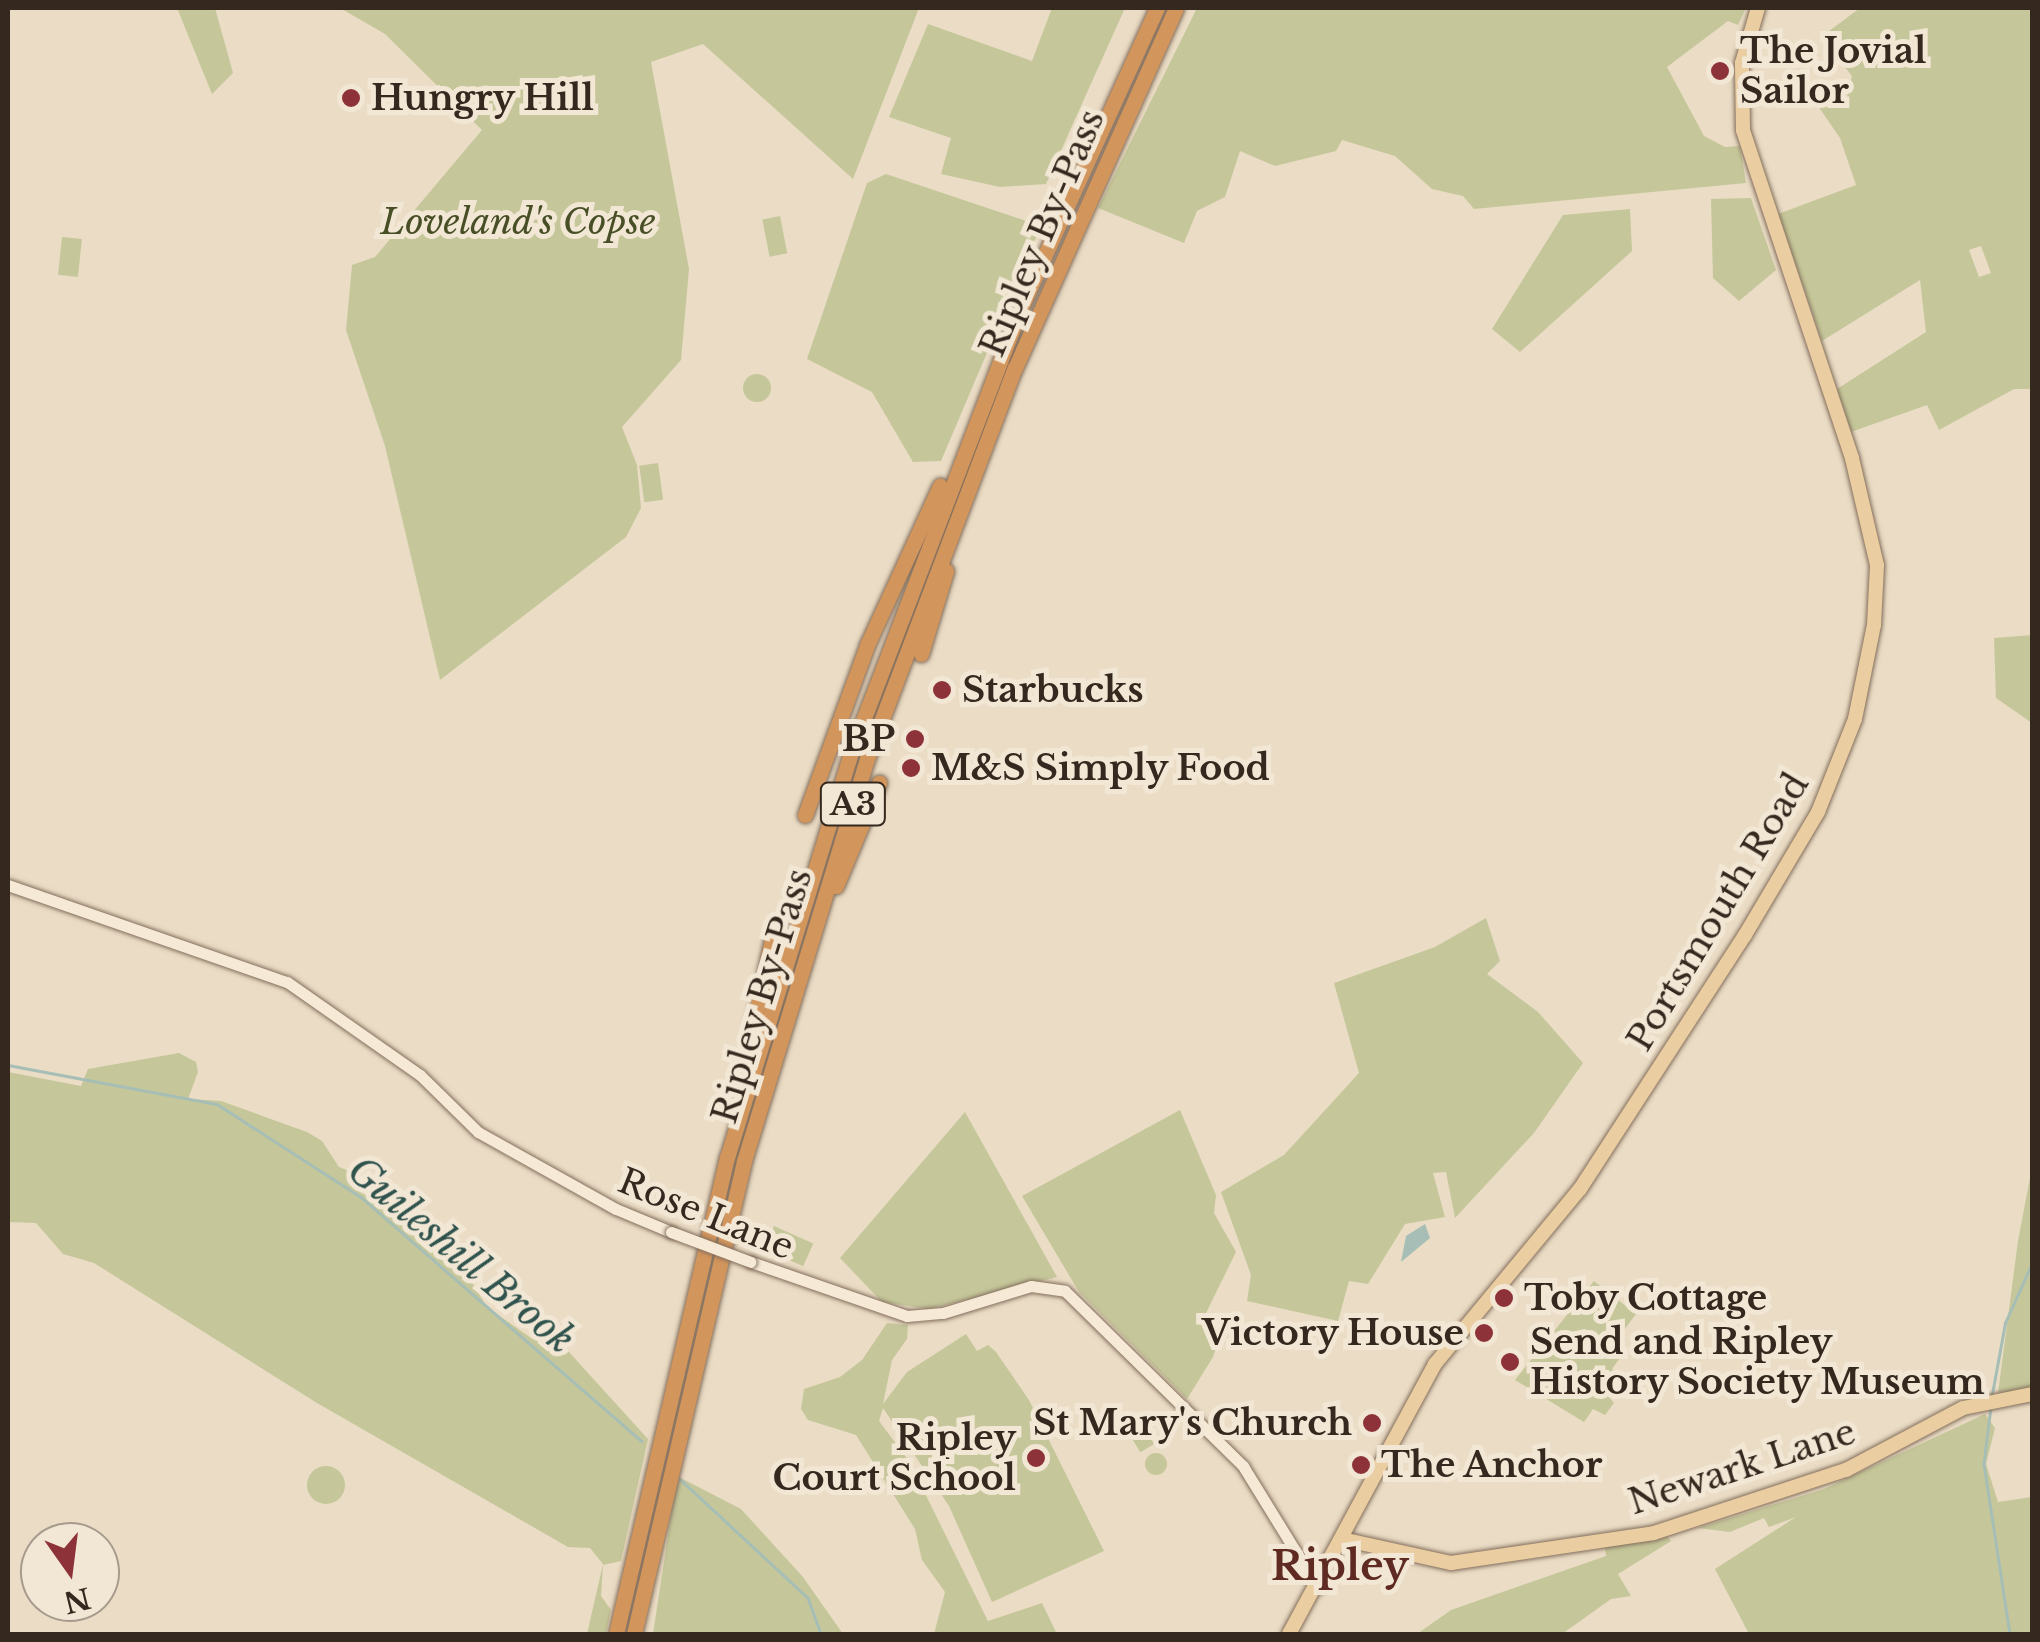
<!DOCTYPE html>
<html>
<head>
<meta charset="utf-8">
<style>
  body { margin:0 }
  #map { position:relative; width:2040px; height:1642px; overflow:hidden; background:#eadcc5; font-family:"Libre Baskerville",serif }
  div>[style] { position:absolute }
  .green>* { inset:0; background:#c5c79a; transform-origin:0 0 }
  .round { border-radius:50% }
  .water>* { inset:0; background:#a6beb5 }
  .stream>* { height:2.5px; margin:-1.25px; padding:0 1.25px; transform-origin:1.25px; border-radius:1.25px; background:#a6beb5 }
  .roads { filter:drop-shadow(0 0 2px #836e5c) drop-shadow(0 0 2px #836e5c) }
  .minor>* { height:11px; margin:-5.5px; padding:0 5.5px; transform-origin:5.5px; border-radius:5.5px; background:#f6ead7 }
  .major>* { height:14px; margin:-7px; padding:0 7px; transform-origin:7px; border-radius:7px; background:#eacda0 }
  .highway>* { height:15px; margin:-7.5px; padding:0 7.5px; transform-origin:7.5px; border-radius:7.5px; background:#d2955c }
  .bridges { filter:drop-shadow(0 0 2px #836e5c) drop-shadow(0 0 2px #836e5c) }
  .minor-bridge>* { height:11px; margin:-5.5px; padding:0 5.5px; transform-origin:5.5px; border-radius:5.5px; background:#f6ead7 }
  .dots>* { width:28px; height:28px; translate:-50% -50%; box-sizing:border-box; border:5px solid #f2e7d4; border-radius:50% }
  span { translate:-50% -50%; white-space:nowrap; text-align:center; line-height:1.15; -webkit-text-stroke:10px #f2e7d4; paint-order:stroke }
  .shield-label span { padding:2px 8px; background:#f2e7d4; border:2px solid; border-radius:8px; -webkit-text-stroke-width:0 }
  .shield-label { font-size:32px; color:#35281f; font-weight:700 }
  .poi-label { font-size:35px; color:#35281f; font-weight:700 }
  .left { translate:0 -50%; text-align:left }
  .right { translate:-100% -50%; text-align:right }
  .park-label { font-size:35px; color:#484f27; font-style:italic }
  .street-label { font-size:35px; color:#35281f }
  .water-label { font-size:38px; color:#30534e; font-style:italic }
  .quarter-label { font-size:40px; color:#5e2a22; font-weight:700 }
  .frame { position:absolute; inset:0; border:10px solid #35281f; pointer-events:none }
  .north { position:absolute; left:20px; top:1522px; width:100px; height:100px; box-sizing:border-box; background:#f2e7d4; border:2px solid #a69b8c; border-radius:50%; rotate:166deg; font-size:28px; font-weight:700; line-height:40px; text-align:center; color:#35281f }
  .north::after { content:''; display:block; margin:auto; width:35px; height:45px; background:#8d3239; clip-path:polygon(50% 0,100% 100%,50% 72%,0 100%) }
</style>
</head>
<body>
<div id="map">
  <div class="green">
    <div style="clip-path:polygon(177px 8px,215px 8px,233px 73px,212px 94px)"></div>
    <div style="clip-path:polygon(340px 8px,919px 8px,853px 179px,703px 44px,651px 62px,689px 269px,681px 360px,622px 427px,637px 465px,641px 508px,626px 537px,440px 680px,385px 446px,346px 330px,352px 265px,375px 257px,482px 130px,385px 34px)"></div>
    <div style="clip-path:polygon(1052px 8px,1125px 8px,1046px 184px,1000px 187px,941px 174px,951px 138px,889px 117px,928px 24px,1032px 61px)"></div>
    <div style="clip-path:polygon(1197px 8px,1746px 8px,1738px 25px,1728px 21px,1667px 67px,1704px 136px,1725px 147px,1740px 146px,1746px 183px,1474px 209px,1463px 196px,1432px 189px,1395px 156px,1342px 140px,1336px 151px,1275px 166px,1240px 151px,1225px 197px,1197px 211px,1184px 243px,1098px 208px)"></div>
    <div style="clip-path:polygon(evenodd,1860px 8px,2032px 8px,2032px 389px,2014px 389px,1939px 430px,1927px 405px,1851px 432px,1837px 389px,1926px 332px,1920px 280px,1822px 341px,1778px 214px,1856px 185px,1840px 138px,1818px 106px,1846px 101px,1852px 76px,1821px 37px,1860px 8px,1981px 246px,1991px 273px,1979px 277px,1969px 250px,1981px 246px)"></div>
    <div style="clip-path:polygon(886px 174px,1041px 226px,941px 461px,913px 462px,872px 392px,807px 359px,867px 183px)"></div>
    <div style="clip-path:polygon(1751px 198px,1776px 270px,1739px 301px,1713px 278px,1711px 199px)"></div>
    <div style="clip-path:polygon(1630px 209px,1632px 251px,1520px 352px,1492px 329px,1563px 215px)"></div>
    <div style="left:780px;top:216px;width:38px;height:18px;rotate:79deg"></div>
    <div style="left:62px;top:237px;width:20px;height:38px;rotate:6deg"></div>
    <div class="round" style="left:743px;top:374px;width:28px;height:28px"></div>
    <div style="left:658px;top:463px;width:37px;height:19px;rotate:82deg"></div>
    <div style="clip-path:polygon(2032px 635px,2032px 723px,1996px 698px,1994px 638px)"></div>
    <div style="clip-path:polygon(1486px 918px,1500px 961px,1487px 974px,1538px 1012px,1583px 1063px,1534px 1133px,1455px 1218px,1446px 1172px,1433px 1173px,1445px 1217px,1405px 1224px,1368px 1284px,1349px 1281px,1338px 1321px,1247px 1301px,1251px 1275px,1221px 1192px,1284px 1155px,1359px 1073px,1334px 983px,1435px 947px)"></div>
    <div style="clip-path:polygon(179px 1053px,196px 1062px,198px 1072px,188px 1099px,221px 1101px,307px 1132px,322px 1141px,339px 1167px,378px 1183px,385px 1200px,406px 1218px,437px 1225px,487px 1307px,531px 1338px,556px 1341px,568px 1351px,648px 1439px,621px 1561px,603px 1565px,601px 1596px,611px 1610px,606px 1634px,587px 1634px,603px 1564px,590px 1548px,568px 1547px,317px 1403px,94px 1263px,63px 1254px,36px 1223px,8px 1222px,8px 1072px,81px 1086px,88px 1069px)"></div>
    <div style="clip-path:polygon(1180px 1110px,1216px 1195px,1214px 1213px,1236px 1252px,1204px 1317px,1223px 1326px,1213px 1357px,1187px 1399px,1079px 1292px,1022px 1196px)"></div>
    <div style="clip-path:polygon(965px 1112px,1057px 1277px,929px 1309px,882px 1302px,840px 1258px)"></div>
    <div style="clip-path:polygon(2032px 1167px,2032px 1389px,1998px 1393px,2018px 1241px)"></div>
    <div style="left:774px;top:1226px;width:43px;height:25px;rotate:24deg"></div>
    <div style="clip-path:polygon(1594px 1281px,1636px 1314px,1615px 1342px,1625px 1351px,1612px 1369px,1621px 1377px,1608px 1396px,1614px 1403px,1605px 1415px,1593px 1409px,1584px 1422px,1515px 1380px)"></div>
    <div style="clip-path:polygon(887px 1323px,908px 1325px,907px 1339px,892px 1360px,883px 1404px,907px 1372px,966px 1334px,977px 1351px,988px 1345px,996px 1352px,1029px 1400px,1104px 1551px,992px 1602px,949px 1506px,883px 1408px,879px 1421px,909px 1461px,988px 1621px,1042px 1603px,1057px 1634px,934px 1634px,945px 1592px,922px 1560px,915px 1529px,856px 1435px,808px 1420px,801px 1409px,804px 1389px,840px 1377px,862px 1360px)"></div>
    <div style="left:1136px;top:1414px;width:35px;height:16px;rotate:59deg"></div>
    <div style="clip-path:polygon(1985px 1414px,1995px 1428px,1986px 1464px,1998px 1502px,2032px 1497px,2032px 1634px,1749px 1634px,1715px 1569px,1796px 1517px,1769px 1527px,1764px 1518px,1730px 1532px,1698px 1528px,1824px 1489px)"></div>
    <div class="round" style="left:1145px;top:1453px;width:22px;height:22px"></div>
    <div class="round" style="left:307px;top:1466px;width:38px;height:38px"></div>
    <div style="clip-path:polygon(677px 1476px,741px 1509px,803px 1577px,843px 1634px,653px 1634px)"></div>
    <div style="clip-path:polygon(1666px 1535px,1671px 1541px,1618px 1574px,1631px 1596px,1611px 1599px,1562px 1634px,1417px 1634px,1451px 1610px,1606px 1556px,1605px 1547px)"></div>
  </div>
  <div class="water">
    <div style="clip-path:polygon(1425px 1224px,1430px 1238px,1401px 1262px,1406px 1236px)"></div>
  </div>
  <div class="stream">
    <div style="left:8px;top:1065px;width:213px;rotate:10.6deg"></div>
    <div style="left:217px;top:1104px;width:171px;rotate:32.9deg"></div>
    <div style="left:361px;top:1197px;width:372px;rotate:41deg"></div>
    <div style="left:1992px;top:1394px;width:72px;rotate:-79.6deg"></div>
    <div style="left:2005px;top:1323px;width:66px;rotate:-65.8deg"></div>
    <div style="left:1991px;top:1407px;width:57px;rotate:97deg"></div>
    <div style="left:1984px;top:1464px;width:172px;rotate:81.3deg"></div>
    <div style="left:680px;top:1479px;width:175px;rotate:42.9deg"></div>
    <div style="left:808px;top:1598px;width:38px;rotate:70deg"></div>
  </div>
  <div class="roads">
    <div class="minor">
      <div style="left:8px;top:885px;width:295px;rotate:19.2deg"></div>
      <div style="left:287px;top:982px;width:162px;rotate:35deg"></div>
      <div style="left:420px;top:1075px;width:81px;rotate:44.5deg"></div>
      <div style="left:478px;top:1132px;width:158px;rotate:29.2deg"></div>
      <div style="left:616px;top:1209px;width:60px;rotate:22.7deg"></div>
      <div style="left:751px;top:1262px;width:165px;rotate:19.1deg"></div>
      <div style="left:907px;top:1316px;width:36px;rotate:-5deg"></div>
      <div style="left:943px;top:1313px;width:92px;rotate:-17.1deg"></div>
      <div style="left:1031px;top:1286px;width:34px;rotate:8deg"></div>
      <div style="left:1065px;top:1291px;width:250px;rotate:44.5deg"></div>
      <div style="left:1243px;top:1466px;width:143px;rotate:58.4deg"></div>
    </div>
    <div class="major">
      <div style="left:1342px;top:1539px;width:112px;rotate:12.4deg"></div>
      <div style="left:1451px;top:1563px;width:205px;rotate:-8.4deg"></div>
      <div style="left:1654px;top:1533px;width:202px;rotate:-18.2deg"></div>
      <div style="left:1846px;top:1470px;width:132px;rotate:-27.9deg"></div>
      <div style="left:1963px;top:1408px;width:70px;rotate:-11.5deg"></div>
      <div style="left:1289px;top:1634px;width:307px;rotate:-61.6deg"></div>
      <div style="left:1435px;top:1364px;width:227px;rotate:-50.4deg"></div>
      <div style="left:1580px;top:1189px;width:303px;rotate:-57deg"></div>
      <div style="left:1745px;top:935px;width:143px;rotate:-59.3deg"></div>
      <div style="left:1818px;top:812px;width:100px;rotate:-68.3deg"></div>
      <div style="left:1855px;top:719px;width:96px;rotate:-78.6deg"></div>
      <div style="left:1874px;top:625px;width:60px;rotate:-87.1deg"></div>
      <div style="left:1877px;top:565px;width:110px;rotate:-103.2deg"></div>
      <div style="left:1852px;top:458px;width:346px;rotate:-108.4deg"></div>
      <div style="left:1743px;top:130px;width:67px;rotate:-90.9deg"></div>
      <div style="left:1742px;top:63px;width:57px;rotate:-73.8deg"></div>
    </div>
    <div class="highway">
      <div style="left:921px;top:654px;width:87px;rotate:-73.2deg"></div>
      <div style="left:805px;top:815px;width:183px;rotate:-69.9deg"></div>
      <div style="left:868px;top:643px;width:173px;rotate:-65.4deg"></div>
      <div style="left:836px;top:886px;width:112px;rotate:-67.3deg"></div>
      <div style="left:751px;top:1036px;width:103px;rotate:-77.7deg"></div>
      <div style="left:616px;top:1634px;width:489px;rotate:-76.9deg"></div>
      <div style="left:727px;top:1158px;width:425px;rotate:-73deg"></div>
      <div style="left:851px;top:752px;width:471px;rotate:-69.1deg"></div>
      <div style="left:1019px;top:312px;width:334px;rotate:-65.6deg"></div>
      <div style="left:634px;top:1634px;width:486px;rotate:-76.9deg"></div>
      <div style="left:744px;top:1161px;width:424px;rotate:-73deg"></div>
      <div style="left:868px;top:756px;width:415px;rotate:-69.3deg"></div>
      <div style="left:1015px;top:368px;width:394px;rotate:-65.9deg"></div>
    </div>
  </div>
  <div class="bridges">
    <div class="minor-bridge">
      <div style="left:671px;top:1232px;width:85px;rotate:20.6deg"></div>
    </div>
  </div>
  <div class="dots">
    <div style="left:1720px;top:71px;background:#8d3239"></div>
    <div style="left:351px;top:98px;background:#8d3239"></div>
    <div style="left:942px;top:690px;background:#8d3239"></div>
    <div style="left:915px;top:739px;background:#8d3239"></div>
    <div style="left:911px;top:768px;background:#8d3239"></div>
    <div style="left:1504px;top:1298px;background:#8d3239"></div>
    <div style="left:1484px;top:1333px;background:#8d3239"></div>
    <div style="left:1510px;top:1362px;background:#8d3239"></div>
    <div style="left:1372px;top:1423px;background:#8d3239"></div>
    <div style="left:1036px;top:1458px;background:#8d3239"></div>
    <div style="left:1361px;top:1465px;background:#8d3239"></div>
  </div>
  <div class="shield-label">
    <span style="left:853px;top:804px">A3</span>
  </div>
  <div class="poi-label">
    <span class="left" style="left:1740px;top:71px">The Jovial<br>Sailor</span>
    <span class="left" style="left:371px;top:98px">Hungry Hill</span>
    <span class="left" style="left:962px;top:690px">Starbucks</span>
    <span class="right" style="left:895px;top:739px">BP</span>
    <span class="left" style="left:931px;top:768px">M&amp;S Simply Food</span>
    <span class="left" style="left:1524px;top:1298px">Toby Cottage</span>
    <span class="right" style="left:1464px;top:1333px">Victory House</span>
    <span class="left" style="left:1530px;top:1362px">Send and Ripley<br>History Society Museum</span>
    <span class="right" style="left:1352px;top:1423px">St Mary's Church</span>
    <span class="right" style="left:1016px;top:1458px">Ripley<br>Court School</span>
    <span class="left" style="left:1381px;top:1465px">The Anchor</span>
  </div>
  <div class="park-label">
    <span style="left:518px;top:222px">Loveland's Copse</span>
  </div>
  <div class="street-label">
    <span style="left:1042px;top:233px;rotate:-67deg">Ripley By-Pass</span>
    <span style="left:1718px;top:912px;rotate:-59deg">Portsmouth Road</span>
    <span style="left:762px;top:996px;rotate:-73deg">Ripley By-Pass</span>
    <span style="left:706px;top:1214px;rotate:22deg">Rose Lane</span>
    <span style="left:1742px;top:1467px;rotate:-18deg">Newark Lane</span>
  </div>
  <div class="water-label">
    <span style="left:461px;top:1255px;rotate:40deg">Guileshill Brook</span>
  </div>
  <div class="quarter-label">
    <span style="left:1340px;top:1566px">Ripley</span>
  </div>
  <div class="frame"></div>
  <div class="north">N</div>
</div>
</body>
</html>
